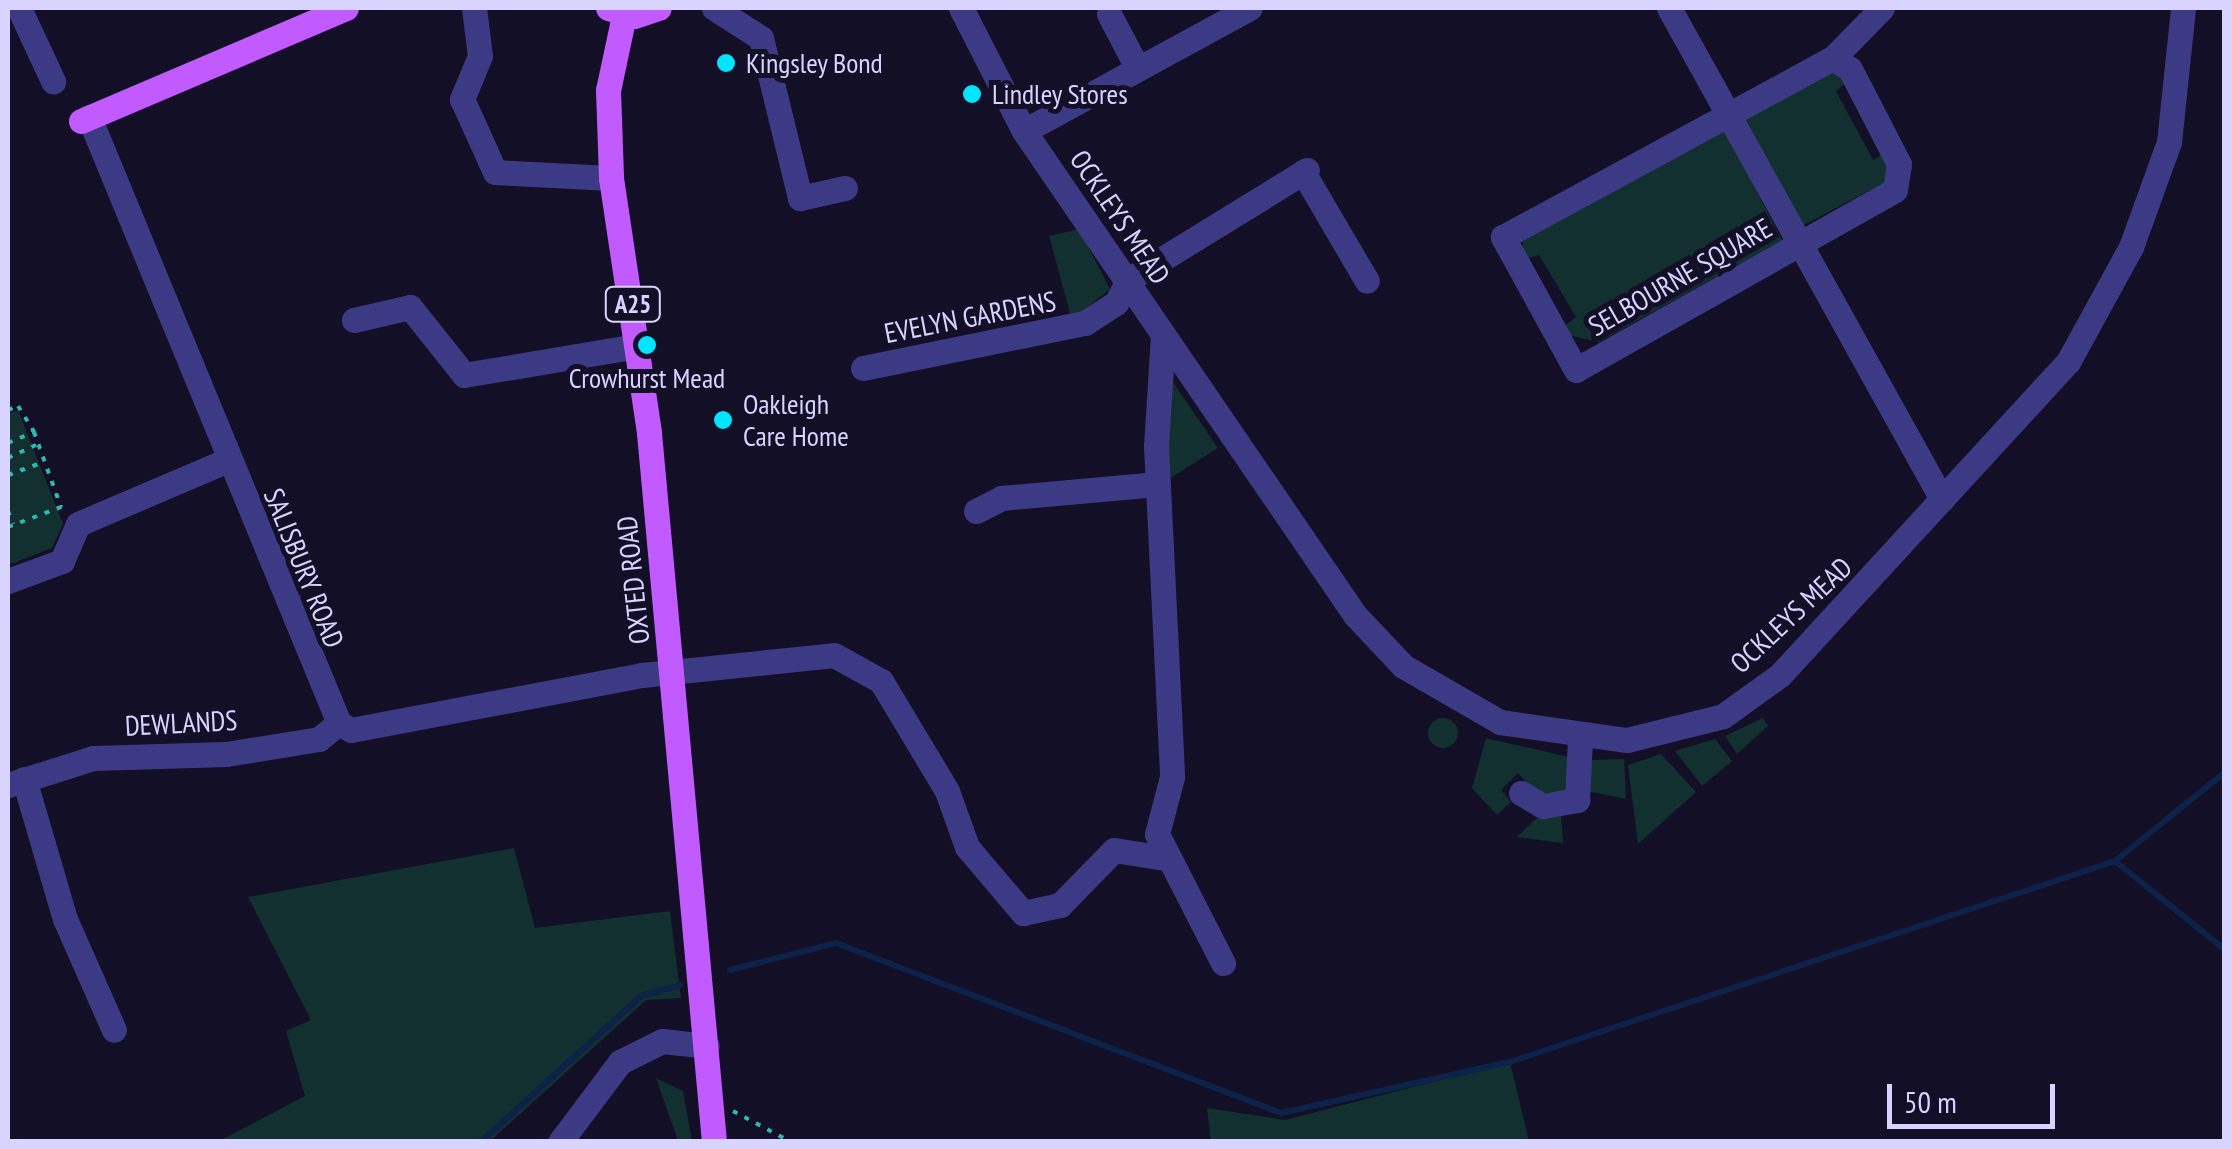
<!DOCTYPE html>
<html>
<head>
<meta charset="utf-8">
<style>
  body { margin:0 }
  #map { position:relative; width:2232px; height:1149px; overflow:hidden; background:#130f26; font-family:"PT Sans Narrow",sans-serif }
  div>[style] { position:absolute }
  .green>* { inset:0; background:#12302f }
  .round { border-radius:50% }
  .stream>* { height:6px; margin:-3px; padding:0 3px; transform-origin:3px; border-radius:3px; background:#0c2248 }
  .path>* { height:4px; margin-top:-2px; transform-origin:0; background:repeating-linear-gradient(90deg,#2fb8b0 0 5px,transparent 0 13px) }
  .minor>* { height:25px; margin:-12.5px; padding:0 12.5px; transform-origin:12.5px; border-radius:12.5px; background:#3d3a85 }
  .major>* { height:25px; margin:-12.5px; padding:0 12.5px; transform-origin:12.5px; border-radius:12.5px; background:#c25bff }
  .dots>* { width:28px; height:28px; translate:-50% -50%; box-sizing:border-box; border:5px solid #130f26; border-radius:50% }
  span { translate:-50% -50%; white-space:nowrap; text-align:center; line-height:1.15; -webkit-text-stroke:10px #130f26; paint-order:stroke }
  .shield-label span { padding:2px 8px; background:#130f26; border:2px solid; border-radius:8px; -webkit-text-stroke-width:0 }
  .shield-label { font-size:25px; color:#d9d4ff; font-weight:700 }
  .poi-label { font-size:28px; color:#d9d4ff }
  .left { translate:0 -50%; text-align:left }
  .street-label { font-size:28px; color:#d9d4ff }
  .frame { position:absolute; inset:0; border:10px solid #d9d4ff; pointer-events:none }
  .scale { position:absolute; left:1887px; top:1084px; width:168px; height:45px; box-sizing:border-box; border:5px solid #d9d4ff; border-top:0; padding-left:12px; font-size:30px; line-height:35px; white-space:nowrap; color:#d9d4ff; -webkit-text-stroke:8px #130f26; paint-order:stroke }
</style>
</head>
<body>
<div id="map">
  <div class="green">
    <div style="clip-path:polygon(1834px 70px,1847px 82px,1836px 91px,1873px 160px,1884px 153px,1890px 161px,1885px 182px,1802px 226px,1742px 119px)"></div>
    <div style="clip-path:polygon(1724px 129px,1782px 240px,1599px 342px,1572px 336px,1563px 327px,1576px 317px,1539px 255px,1524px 259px,1522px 236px)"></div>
    <div style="clip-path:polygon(1079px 229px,1110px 289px,1072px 320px,1049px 236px)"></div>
    <div style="clip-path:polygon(1164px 369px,1218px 448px,1164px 482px)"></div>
    <div style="clip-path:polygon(18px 410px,63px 524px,52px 548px,8px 565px,8px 413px)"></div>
    <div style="clip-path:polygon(1763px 718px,1768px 726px,1737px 754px,1725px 736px)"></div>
    <div class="round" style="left:1428px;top:718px;width:30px;height:30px"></div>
    <div style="clip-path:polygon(1486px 738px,1573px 758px,1565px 795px,1535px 792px,1518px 773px,1501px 790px,1511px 802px,1497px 815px,1472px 788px)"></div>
    <div style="clip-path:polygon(1715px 739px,1732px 761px,1702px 786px,1675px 751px)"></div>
    <div style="clip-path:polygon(1661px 754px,1696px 792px,1638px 844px,1628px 765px)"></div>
    <div style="clip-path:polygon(1624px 759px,1626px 799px,1587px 791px,1591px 760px)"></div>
    <div style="clip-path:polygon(1542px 813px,1561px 816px,1563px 843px,1517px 837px)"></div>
    <div style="clip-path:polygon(514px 848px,535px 928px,670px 911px,681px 998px,646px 1000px,490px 1141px,219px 1141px,305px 1096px,286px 1031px,311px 1020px,248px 897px)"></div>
    <div style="clip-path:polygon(1510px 1062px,1529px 1141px,1211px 1141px,1207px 1108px,1285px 1120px)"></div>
    <div style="clip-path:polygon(656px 1078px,683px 1091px,692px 1141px,678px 1141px)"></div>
  </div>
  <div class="stream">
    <div style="left:2115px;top:861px;width:140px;rotate:-38.9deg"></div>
    <div style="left:730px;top:970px;width:109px;rotate:-14.3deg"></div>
    <div style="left:836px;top:943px;width:476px;rotate:20.9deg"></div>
    <div style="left:1281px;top:1113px;width:235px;rotate:-12.6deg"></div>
    <div style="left:1510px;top:1062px;width:638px;rotate:-18.38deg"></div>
    <div style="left:2115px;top:861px;width:140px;rotate:38.9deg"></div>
    <div style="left:481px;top:1142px;width:217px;rotate:-42.4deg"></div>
    <div style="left:641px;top:996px;width:41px;rotate:-15.4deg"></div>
  </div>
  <div class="path">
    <div style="left:8px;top:410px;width:11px;rotate:-22deg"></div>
    <div style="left:18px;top:406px;width:31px;rotate:58deg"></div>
    <div style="left:34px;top:432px;width:80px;rotate:70.2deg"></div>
    <div style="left:8px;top:443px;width:28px;rotate:-23deg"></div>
    <div style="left:8px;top:458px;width:33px;rotate:-25deg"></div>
    <div style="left:8px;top:475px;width:38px;rotate:-20deg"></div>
    <div style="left:8px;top:511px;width:14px;rotate:69deg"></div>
    <div style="left:8px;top:527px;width:57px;rotate:-20.7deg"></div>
    <div style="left:733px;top:1111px;width:66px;rotate:28.1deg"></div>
  </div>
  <div class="minor">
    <div style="left:19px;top:8px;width:81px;rotate:65deg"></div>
    <div style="left:474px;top:8px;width:48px;rotate:82.9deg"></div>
    <div style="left:480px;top:56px;width:47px;rotate:112.7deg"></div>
    <div style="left:462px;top:99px;width:80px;rotate:65.7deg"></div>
    <div style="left:495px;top:172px;width:116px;rotate:3deg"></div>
    <div style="left:714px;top:8px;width:56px;rotate:32.6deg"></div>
    <div style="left:761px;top:38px;width:165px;rotate:76.3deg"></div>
    <div style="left:800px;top:198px;width:46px;rotate:-12.5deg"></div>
    <div style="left:961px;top:8px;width:138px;rotate:62.9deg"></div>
    <div style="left:1024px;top:131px;width:257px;rotate:-28.6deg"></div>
    <div style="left:1669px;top:8px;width:562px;rotate:60.93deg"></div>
    <div style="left:1109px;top:14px;width:62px;rotate:62.2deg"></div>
    <div style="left:1833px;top:58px;width:20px;rotate:33deg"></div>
    <div style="left:1850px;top:69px;width:107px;rotate:62.7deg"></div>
    <div style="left:1899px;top:164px;width:26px;rotate:99deg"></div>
    <div style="left:1895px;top:190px;width:366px;rotate:150.6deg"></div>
    <div style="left:1576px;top:370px;width:152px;rotate:-118.8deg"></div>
    <div style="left:1503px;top:237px;width:375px;rotate:-28.5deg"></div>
    <div style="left:1833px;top:58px;width:70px;rotate:-45.6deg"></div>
    <div style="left:89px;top:117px;width:656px;rotate:67.58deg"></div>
    <div style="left:339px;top:723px;width:14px;rotate:30deg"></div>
    <div style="left:351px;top:730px;width:296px;rotate:-10.7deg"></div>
    <div style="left:642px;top:675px;width:193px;rotate:-5.9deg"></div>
    <div style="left:834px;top:655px;width:54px;rotate:29deg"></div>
    <div style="left:881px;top:681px;width:128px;rotate:59deg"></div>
    <div style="left:947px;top:791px;width:59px;rotate:70.3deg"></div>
    <div style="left:967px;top:847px;width:87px;rotate:49.7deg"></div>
    <div style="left:1023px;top:913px;width:38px;rotate:-12deg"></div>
    <div style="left:1060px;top:905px;width:77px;rotate:-45.5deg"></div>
    <div style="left:1114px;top:850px;width:52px;rotate:8.9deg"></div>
    <div style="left:1024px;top:131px;width:586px;rotate:55.63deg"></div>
    <div style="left:1355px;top:615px;width:70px;rotate:46.7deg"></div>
    <div style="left:1403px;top:666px;width:112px;rotate:30deg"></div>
    <div style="left:1500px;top:722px;width:128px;rotate:8.1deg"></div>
    <div style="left:1627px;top:740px;width:99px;rotate:-14deg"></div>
    <div style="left:1723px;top:716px;width:70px;rotate:-35.7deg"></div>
    <div style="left:1780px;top:675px;width:425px;rotate:-47.4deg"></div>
    <div style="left:2068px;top:362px;width:131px;rotate:-61.3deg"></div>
    <div style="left:2131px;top:247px;width:112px;rotate:-70.1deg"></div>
    <div style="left:2169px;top:142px;width:135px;rotate:-84deg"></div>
    <div style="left:1303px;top:172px;width:126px;rotate:59.6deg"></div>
    <div style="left:354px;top:320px;width:57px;rotate:-13.1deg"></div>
    <div style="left:410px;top:307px;width:87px;rotate:51.5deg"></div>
    <div style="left:464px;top:375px;width:176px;rotate:-9.5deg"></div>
    <div style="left:1163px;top:335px;width:111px;rotate:93.6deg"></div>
    <div style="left:1156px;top:446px;width:331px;rotate:87.2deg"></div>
    <div style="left:1172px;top:777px;width:59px;rotate:104.7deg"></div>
    <div style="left:1157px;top:834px;width:145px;rotate:62.9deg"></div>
    <div style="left:863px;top:368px;width:227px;rotate:-11.5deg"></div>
    <div style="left:1085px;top:323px;width:37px;rotate:-33deg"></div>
    <div style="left:1116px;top:303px;width:26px;rotate:-62deg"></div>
    <div style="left:1128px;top:280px;width:210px;rotate:-31.6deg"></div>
    <div style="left:976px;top:511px;width:28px;rotate:-27deg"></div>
    <div style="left:1001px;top:498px;width:157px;rotate:-5.1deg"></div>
    <div style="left:8px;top:581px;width:58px;rotate:-20.3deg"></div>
    <div style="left:62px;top:561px;width:40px;rotate:-66.6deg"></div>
    <div style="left:78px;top:524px;width:163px;rotate:-23.1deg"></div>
    <div style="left:24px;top:779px;width:146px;rotate:73.7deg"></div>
    <div style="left:65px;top:919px;width:121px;rotate:66.2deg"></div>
    <div style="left:8px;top:785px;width:89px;rotate:-17.6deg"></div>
    <div style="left:93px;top:758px;width:133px;rotate:-1.7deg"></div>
    <div style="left:226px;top:754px;width:94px;rotate:-9.2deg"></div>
    <div style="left:319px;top:739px;width:26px;rotate:-39deg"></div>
    <div style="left:1521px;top:793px;width:26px;rotate:31deg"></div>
    <div style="left:1543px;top:806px;width:35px;rotate:-10deg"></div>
    <div style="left:1577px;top:800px;width:62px;rotate:-87.2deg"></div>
    <div style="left:560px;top:1142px;width:100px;rotate:-53.1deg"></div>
    <div style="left:620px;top:1062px;width:47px;rotate:-26.6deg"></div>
    <div style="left:662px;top:1041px;width:45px;rotate:6.3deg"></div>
  </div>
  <div class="major">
    <div style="left:608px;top:8px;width:27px;rotate:17deg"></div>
    <div style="left:634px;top:16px;width:26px;rotate:-18deg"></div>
    <div style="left:624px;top:15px;width:77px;rotate:102deg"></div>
    <div style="left:608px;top:90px;width:88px;rotate:88deg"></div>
    <div style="left:611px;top:178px;width:258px;rotate:81.5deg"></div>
    <div style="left:649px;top:433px;width:712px;rotate:84.76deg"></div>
    <div style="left:81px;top:121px;width:288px;rotate:-23.1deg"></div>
  </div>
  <div class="dots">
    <div style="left:726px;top:63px;background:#00e5ff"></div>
    <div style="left:972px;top:94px;background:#00e5ff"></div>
    <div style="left:647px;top:345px;background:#00e5ff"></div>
    <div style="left:723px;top:420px;background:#00e5ff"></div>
  </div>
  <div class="shield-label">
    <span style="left:633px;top:304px">A25</span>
  </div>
  <div class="poi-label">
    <span class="left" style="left:746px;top:63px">Kingsley Bond</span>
    <span class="left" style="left:992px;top:94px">Lindley Stores</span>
    <span style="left:647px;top:378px">Crowhurst Mead</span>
    <span class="left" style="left:743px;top:420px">Oakleigh<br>Care Home</span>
  </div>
  <div class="street-label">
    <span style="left:1120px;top:217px;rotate:56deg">OCKLEYS MEAD</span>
    <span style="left:1680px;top:277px;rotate:-30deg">SELBOURNE SQUARE</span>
    <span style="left:970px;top:317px;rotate:-11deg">EVELYN GARDENS</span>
    <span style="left:304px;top:568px;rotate:68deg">SALISBURY ROAD</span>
    <span style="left:633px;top:580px;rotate:-96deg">OXTED ROAD</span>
    <span style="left:1791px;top:615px;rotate:-43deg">OCKLEYS MEAD</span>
    <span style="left:181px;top:723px;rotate:-3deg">DEWLANDS</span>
  </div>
  <div class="frame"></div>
  <div class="scale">50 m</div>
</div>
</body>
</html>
